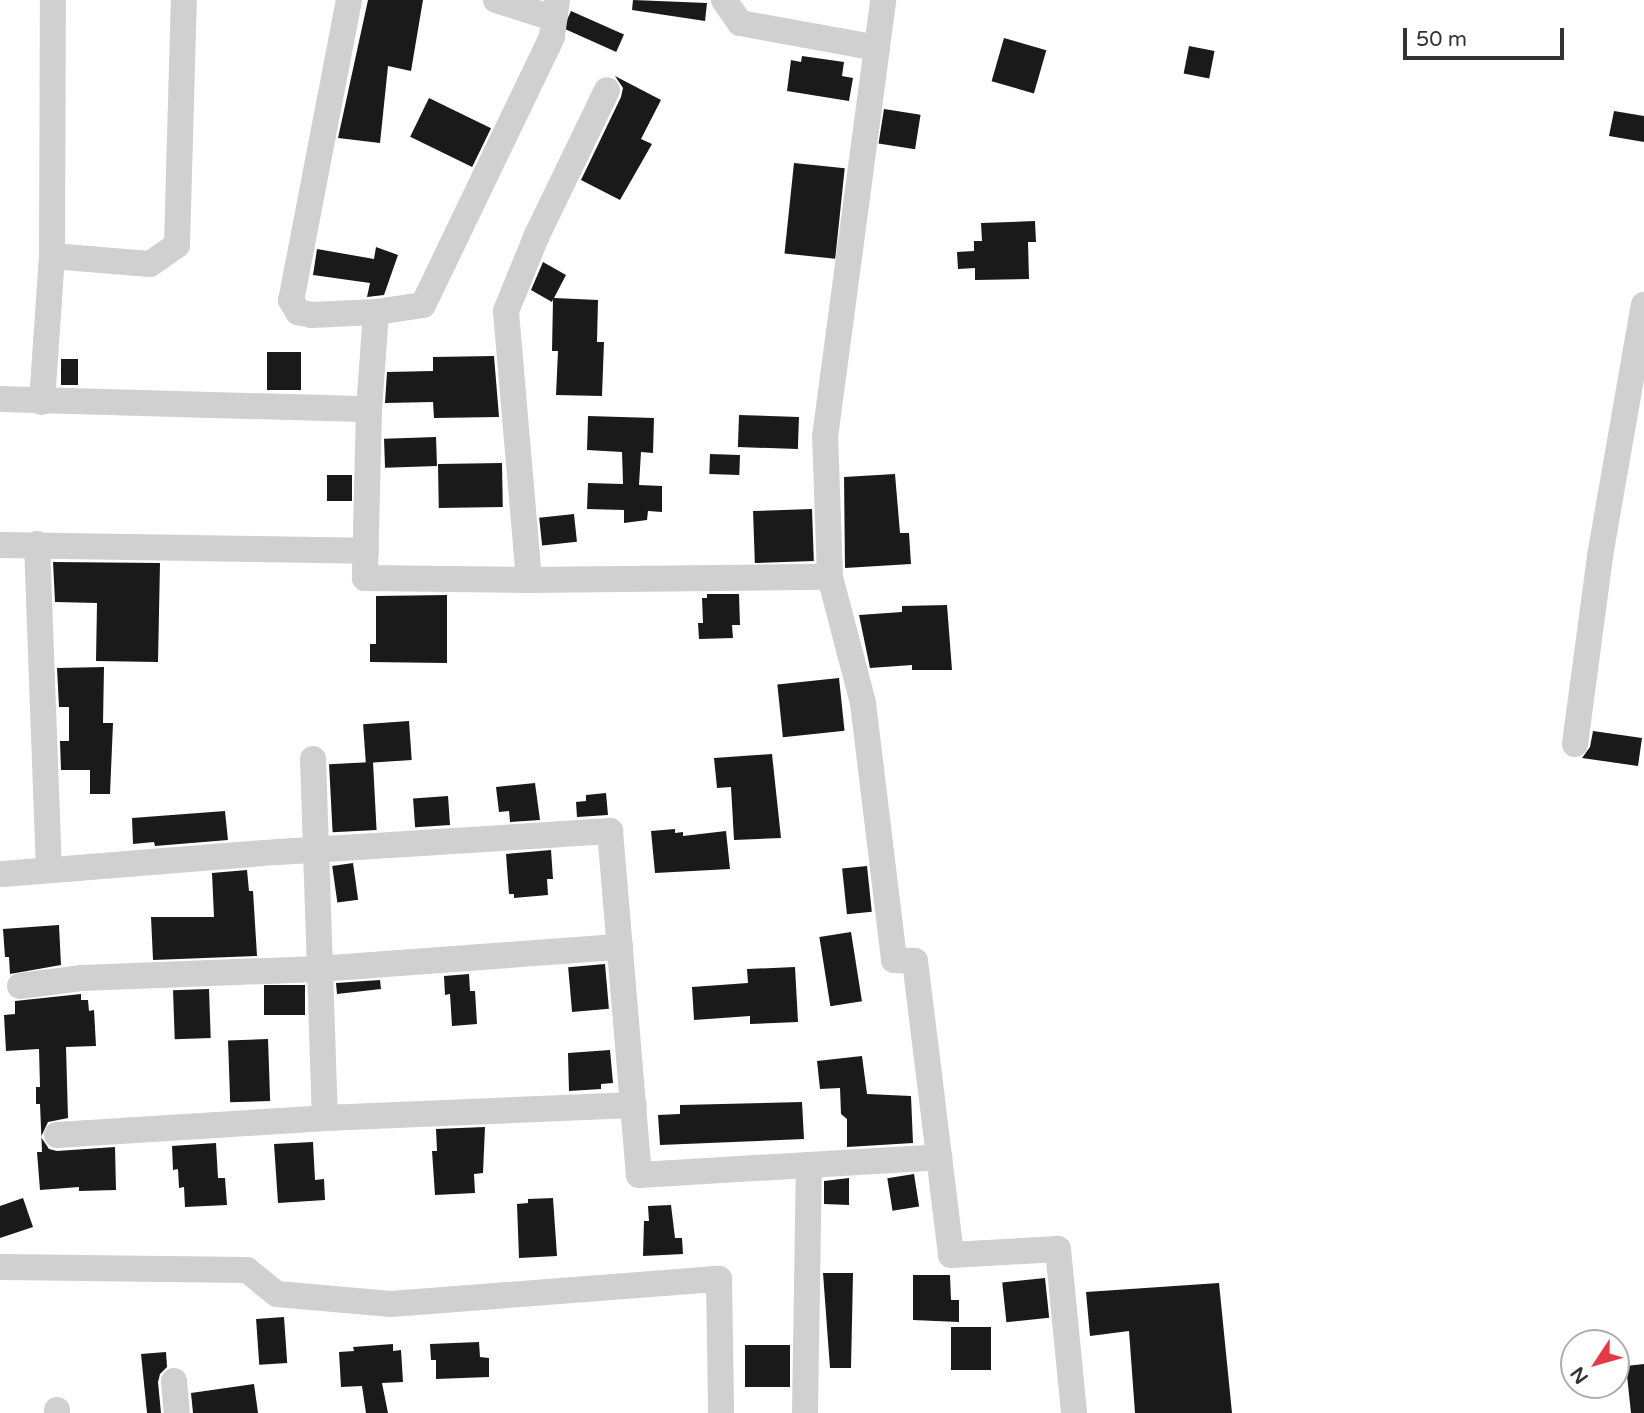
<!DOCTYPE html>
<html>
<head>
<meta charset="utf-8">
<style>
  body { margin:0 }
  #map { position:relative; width:1644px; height:1413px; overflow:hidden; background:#fff; font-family:"Varela Round",sans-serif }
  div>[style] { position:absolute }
  .building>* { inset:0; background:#1a1a1a; transform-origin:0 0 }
  .minor>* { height:26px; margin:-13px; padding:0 13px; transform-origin:13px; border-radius:13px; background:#d0d0d0 }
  span { translate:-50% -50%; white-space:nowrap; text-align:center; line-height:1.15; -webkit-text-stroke:7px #fff; paint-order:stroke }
  .north { position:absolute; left:1560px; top:1329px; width:70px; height:70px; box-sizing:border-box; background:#fff; border:2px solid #adadad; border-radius:50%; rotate:234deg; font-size:19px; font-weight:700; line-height:28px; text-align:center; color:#333 }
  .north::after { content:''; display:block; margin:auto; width:24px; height:32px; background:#e63946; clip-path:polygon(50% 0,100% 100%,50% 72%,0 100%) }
  .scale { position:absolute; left:1403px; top:28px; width:161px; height:32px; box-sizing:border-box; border:4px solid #333; border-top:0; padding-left:9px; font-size:21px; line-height:24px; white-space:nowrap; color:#333; -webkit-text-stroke:5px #fff; paint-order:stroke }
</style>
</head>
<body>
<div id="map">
  <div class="building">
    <div style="clip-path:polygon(368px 0,423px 0,411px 71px,388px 66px,380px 143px,338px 138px)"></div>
    <div style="clip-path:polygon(633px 0,707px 3px,705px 21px,632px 10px)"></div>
    <div style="left:571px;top:11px;width:58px;height:19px;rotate:24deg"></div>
    <div style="left:1004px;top:38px;width:44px;height:45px;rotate:16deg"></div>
    <div style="left:1189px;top:46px;width:26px;height:28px;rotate:11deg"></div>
    <div style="clip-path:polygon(802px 56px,844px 62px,842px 76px,853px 78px,849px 101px,787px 91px,791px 60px,801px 62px)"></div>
    <div style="clip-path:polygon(615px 76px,661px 100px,641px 139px,652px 144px,620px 200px,581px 180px,621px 97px,623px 88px)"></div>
    <div style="left:429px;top:98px;width:69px;height:43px;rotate:26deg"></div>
    <div style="left:884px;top:109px;width:37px;height:35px;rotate:9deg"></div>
    <div style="clip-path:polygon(1614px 111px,1644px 116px,1644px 142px,1609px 136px)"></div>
    <div style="left:794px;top:163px;width:51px;height:91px;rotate:6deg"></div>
    <div style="clip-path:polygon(1035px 221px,1036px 242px,1028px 242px,1029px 279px,975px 280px,975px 268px,958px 269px,957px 252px,974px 251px,974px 241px,982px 241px,981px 223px)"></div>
    <div style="clip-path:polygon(376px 247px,398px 255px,384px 295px,367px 297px,370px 283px,313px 275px,317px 249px,374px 259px)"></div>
    <div style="clip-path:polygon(543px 262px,566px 275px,554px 298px,598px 300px,597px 342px,604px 342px,602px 396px,556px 395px,558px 351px,552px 351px,553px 299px,552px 302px,531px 290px)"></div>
    <div style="left:267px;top:352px;width:34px;height:38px"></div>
    <div style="clip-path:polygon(494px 356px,499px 417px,434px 418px,433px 402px,385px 403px,387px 372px,433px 371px,433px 357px)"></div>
    <div style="left:61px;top:359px;width:17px;height:26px"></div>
    <div style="left:739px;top:415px;width:60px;height:32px;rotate:2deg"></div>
    <div style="clip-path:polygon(588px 416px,654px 418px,653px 453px,641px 452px,639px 485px,662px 486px,662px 512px,648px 511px,647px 520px,624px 523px,624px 510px,587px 509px,588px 483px,623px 484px,622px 452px,587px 450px)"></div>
    <div style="left:436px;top:437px;width:29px;height:52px;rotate:88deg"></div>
    <div style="left:710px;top:454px;width:30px;height:20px;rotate:2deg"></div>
    <div style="left:502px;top:463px;width:44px;height:64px;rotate:89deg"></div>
    <div style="clip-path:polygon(895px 474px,900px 533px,909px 533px,911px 564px,845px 568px,844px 477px)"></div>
    <div style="left:327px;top:475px;width:25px;height:26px"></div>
    <div style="left:812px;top:509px;width:52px;height:59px;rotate:88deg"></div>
    <div style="left:574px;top:514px;width:28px;height:35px;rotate:84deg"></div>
    <div style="clip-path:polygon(53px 562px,160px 563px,158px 662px,96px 661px,97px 603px,55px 602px)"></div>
    <div style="clip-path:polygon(707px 594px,739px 594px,740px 625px,732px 625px,733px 638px,699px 639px,698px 623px,703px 623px,702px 598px,707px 598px)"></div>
    <div style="clip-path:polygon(447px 595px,447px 663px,370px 662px,370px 644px,376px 644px,376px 596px)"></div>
    <div style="clip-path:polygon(947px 605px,952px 670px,912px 670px,912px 665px,870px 668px,859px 615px,902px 612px,902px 606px)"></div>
    <div style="clip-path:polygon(104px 667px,103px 723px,113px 723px,110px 794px,90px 794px,90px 770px,61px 770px,60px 741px,69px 741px,69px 707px,59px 707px,57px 668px)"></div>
    <div style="left:839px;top:678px;width:53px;height:62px;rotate:84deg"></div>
    <div style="left:409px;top:721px;width:39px;height:46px;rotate:86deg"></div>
    <div style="clip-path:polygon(1593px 731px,1642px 738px,1638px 766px,1582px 758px,1590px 747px)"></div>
    <div style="clip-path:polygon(772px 754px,781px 838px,734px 840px,731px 787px,717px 788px,714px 758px)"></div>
    <div style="left:373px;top:762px;width:68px;height:44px;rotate:87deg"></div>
    <div style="clip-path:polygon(535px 783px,540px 820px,510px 822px,509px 811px,499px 812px,496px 787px)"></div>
    <div style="clip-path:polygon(606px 793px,608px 815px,577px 817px,576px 802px,586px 801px,586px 795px)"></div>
    <div style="left:448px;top:796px;width:29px;height:35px;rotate:86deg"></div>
    <div style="clip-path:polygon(225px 811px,228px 840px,155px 846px,154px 842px,133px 844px,132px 818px)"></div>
    <div style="clip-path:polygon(675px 829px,675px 833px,683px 832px,683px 836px,726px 831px,730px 869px,655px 873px,651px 831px)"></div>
    <div style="clip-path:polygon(551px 850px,553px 879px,547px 879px,548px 895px,514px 898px,514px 894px,509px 894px,506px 854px)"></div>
    <div style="left:353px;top:863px;width:37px;height:21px;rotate:82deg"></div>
    <div style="left:867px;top:866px;width:46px;height:25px;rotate:84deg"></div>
    <div style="clip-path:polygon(247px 870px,249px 891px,253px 891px,257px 956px,153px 960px,151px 917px,214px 917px,212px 873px)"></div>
    <div style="clip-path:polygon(59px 925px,61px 965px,10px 974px,9px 957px,5px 957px,3px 929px)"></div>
    <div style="left:851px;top:932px;width:70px;height:32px;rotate:81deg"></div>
    <div style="left:605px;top:964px;width:45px;height:37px;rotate:85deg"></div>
    <div style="clip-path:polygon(795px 967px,798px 1022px,750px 1024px,750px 1016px,694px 1020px,692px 987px,748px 983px,747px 969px)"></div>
    <div style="clip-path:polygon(469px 974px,470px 991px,475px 991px,477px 1024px,452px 1026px,450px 994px,445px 995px,444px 976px)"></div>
    <div style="clip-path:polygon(380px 980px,381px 989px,337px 994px,336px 983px)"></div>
    <div style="left:305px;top:985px;width:30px;height:41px;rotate:90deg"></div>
    <div style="left:209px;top:989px;width:49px;height:36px;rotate:88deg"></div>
    <div style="clip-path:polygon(81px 994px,81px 1000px,88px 1000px,89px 1011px,94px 1010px,96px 1046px,66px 1047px,68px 1118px,48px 1122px,41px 1137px,49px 1149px,57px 1151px,115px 1147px,116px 1190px,79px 1191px,79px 1187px,40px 1190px,37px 1152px,42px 1152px,40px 1104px,36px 1104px,36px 1087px,40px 1087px,39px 1049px,6px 1051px,4px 1015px,15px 1014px,15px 1001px)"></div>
    <div style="left:268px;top:1039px;width:62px;height:40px;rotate:88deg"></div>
    <div style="clip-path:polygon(610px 1050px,613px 1083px,601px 1084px,601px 1089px,569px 1091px,568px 1053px)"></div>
    <div style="clip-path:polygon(862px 1056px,867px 1094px,911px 1096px,913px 1143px,847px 1147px,847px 1119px,841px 1114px,840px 1088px,820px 1089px,817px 1061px)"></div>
    <div style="clip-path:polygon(802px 1102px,804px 1139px,660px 1145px,658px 1115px,680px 1114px,680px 1105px)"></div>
    <div style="clip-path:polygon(485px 1127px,483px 1173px,474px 1174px,475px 1193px,435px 1195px,432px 1151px,437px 1151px,436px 1129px)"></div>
    <div style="clip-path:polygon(313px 1142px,315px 1180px,324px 1179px,325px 1200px,278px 1203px,274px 1144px)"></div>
    <div style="clip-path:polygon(216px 1143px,218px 1178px,225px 1178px,227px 1205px,185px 1207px,184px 1187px,179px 1188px,178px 1169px,173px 1170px,172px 1146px)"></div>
    <div style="left:914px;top:1174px;width:33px;height:27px;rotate:81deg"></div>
    <div style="clip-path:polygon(849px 1178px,849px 1205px,824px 1204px,824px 1181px)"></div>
    <div style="clip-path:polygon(23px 1198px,33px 1227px,0 1238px,0 1206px)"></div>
    <div style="clip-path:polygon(553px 1198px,557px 1256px,519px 1258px,517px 1204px,528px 1203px,528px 1199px)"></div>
    <div style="clip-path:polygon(671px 1205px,675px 1238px,682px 1238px,683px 1254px,643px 1256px,644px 1221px,649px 1221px,648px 1206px)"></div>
    <div style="clip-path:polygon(823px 1273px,853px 1273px,851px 1368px,830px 1368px)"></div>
    <div style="clip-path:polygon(913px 1275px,950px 1275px,951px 1300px,959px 1300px,959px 1322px,913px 1320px)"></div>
    <div style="left:1045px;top:1278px;width:40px;height:43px;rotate:84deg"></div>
    <div style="clip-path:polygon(1219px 1283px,1232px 1413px,1135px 1413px,1129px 1331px,1090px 1336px,1086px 1292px)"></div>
    <div style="left:284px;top:1317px;width:46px;height:28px;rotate:86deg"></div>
    <div style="left:951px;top:1327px;width:40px;height:43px"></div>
    <div style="clip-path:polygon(479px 1342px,480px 1357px,489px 1358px,489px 1377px,436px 1379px,436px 1360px,431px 1360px,430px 1344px)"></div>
    <div style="clip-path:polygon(393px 1344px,393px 1351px,401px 1350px,403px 1382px,382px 1383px,388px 1413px,366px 1413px,362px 1386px,341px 1387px,339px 1352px,354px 1351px,353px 1347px)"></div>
    <div style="left:790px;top:1345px;width:42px;height:45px;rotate:90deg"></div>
    <div style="clip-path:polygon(166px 1352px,167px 1367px,160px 1374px,158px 1382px,161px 1413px,147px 1413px,141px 1354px)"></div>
    <div style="clip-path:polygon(1644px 1364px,1644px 1413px,1631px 1413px,1626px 1366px)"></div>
    <div style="clip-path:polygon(254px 1384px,258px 1413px,193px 1413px,191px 1393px)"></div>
  </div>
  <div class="minor">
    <div style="left:349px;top:0;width:306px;rotate:100.9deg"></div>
    <div style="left:291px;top:300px;width:14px;rotate:60deg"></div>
    <div style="left:298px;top:312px;width:13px;rotate:13deg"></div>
    <div style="left:311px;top:315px;width:65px;rotate:-2.6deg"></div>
    <div style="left:496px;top:0;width:60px;rotate:17.5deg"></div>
    <div style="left:557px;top:0;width:37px;rotate:98deg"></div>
    <div style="left:552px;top:37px;width:297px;rotate:115.7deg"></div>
    <div style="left:423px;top:305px;width:48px;rotate:171.5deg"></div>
    <div style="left:376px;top:312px;width:97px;rotate:94.1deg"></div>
    <div style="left:369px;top:409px;width:169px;rotate:91.4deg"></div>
    <div style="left:365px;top:578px;width:164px;rotate:0.7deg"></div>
    <div style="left:529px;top:580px;width:301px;rotate:-0.6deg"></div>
    <div style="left:830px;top:577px;width:130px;rotate:75.3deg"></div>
    <div style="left:863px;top:703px;width:259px;rotate:83.1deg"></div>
    <div style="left:894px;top:960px;width:21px;rotate:3deg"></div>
    <div style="left:915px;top:961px;width:296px;rotate:83deg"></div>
    <div style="left:951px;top:1255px;width:107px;rotate:-3.2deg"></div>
    <div style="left:1058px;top:1249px;width:165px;rotate:84.4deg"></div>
    <div style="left:724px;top:0;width:28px;rotate:55deg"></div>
    <div style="left:740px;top:23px;width:139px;rotate:10.3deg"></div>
    <div style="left:52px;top:256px;width:98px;rotate:4.7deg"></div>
    <div style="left:150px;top:264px;width:33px;rotate:-35deg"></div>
    <div style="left:177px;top:245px;width:245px;rotate:-88.4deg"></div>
    <div style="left:0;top:399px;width:369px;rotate:1.6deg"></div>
    <div style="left:42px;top:402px;width:146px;rotate:-86.1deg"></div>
    <div style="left:52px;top:256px;width:256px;rotate:-89.8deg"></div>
    <div style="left:37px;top:544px;width:326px;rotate:87.9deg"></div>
    <div style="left:0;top:545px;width:366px;rotate:0.9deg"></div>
    <div style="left:830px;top:577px;width:140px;rotate:-92deg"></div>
    <div style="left:825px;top:437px;width:441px;rotate:-82.4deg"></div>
    <div style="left:529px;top:580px;width:270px;rotate:-94.9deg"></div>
    <div style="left:506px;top:311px;width:80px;rotate:-67.9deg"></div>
    <div style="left:536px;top:237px;width:163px;rotate:-64.2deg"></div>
    <div style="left:1575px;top:744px;width:190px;rotate:-82.4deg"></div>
    <div style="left:1600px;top:556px;width:255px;rotate:-80.1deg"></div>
    <div style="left:313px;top:759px;width:359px;rotate:88.1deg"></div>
    <div style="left:3px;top:874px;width:276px;rotate:-4.6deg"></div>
    <div style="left:278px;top:852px;width:333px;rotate:-3.6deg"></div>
    <div style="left:610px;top:831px;width:345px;rotate:85.2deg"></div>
    <div style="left:639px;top:1175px;width:301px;rotate:-3.4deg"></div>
    <div style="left:20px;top:986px;width:63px;rotate:-7.4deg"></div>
    <div style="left:82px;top:978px;width:236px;rotate:-2.2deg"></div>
    <div style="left:318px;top:969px;width:303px;rotate:-4.2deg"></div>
    <div style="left:57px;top:1135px;width:269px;rotate:-3.6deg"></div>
    <div style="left:325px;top:1118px;width:309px;rotate:-2.4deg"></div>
    <div style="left:0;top:1267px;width:247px;rotate:0.7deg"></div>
    <div style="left:247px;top:1270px;width:38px;rotate:39deg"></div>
    <div style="left:277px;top:1294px;width:114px;rotate:5deg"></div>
    <div style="left:391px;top:1304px;width:329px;rotate:-4.4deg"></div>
    <div style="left:719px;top:1279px;width:134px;rotate:89.1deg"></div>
    <div style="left:174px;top:1381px;width:32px;rotate:85deg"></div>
    <div style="left:57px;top:1410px;width:3px;rotate:90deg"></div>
    <div style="left:805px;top:1413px;width:248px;rotate:-89.1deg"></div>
  </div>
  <div class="north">N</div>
  <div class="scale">50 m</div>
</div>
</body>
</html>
